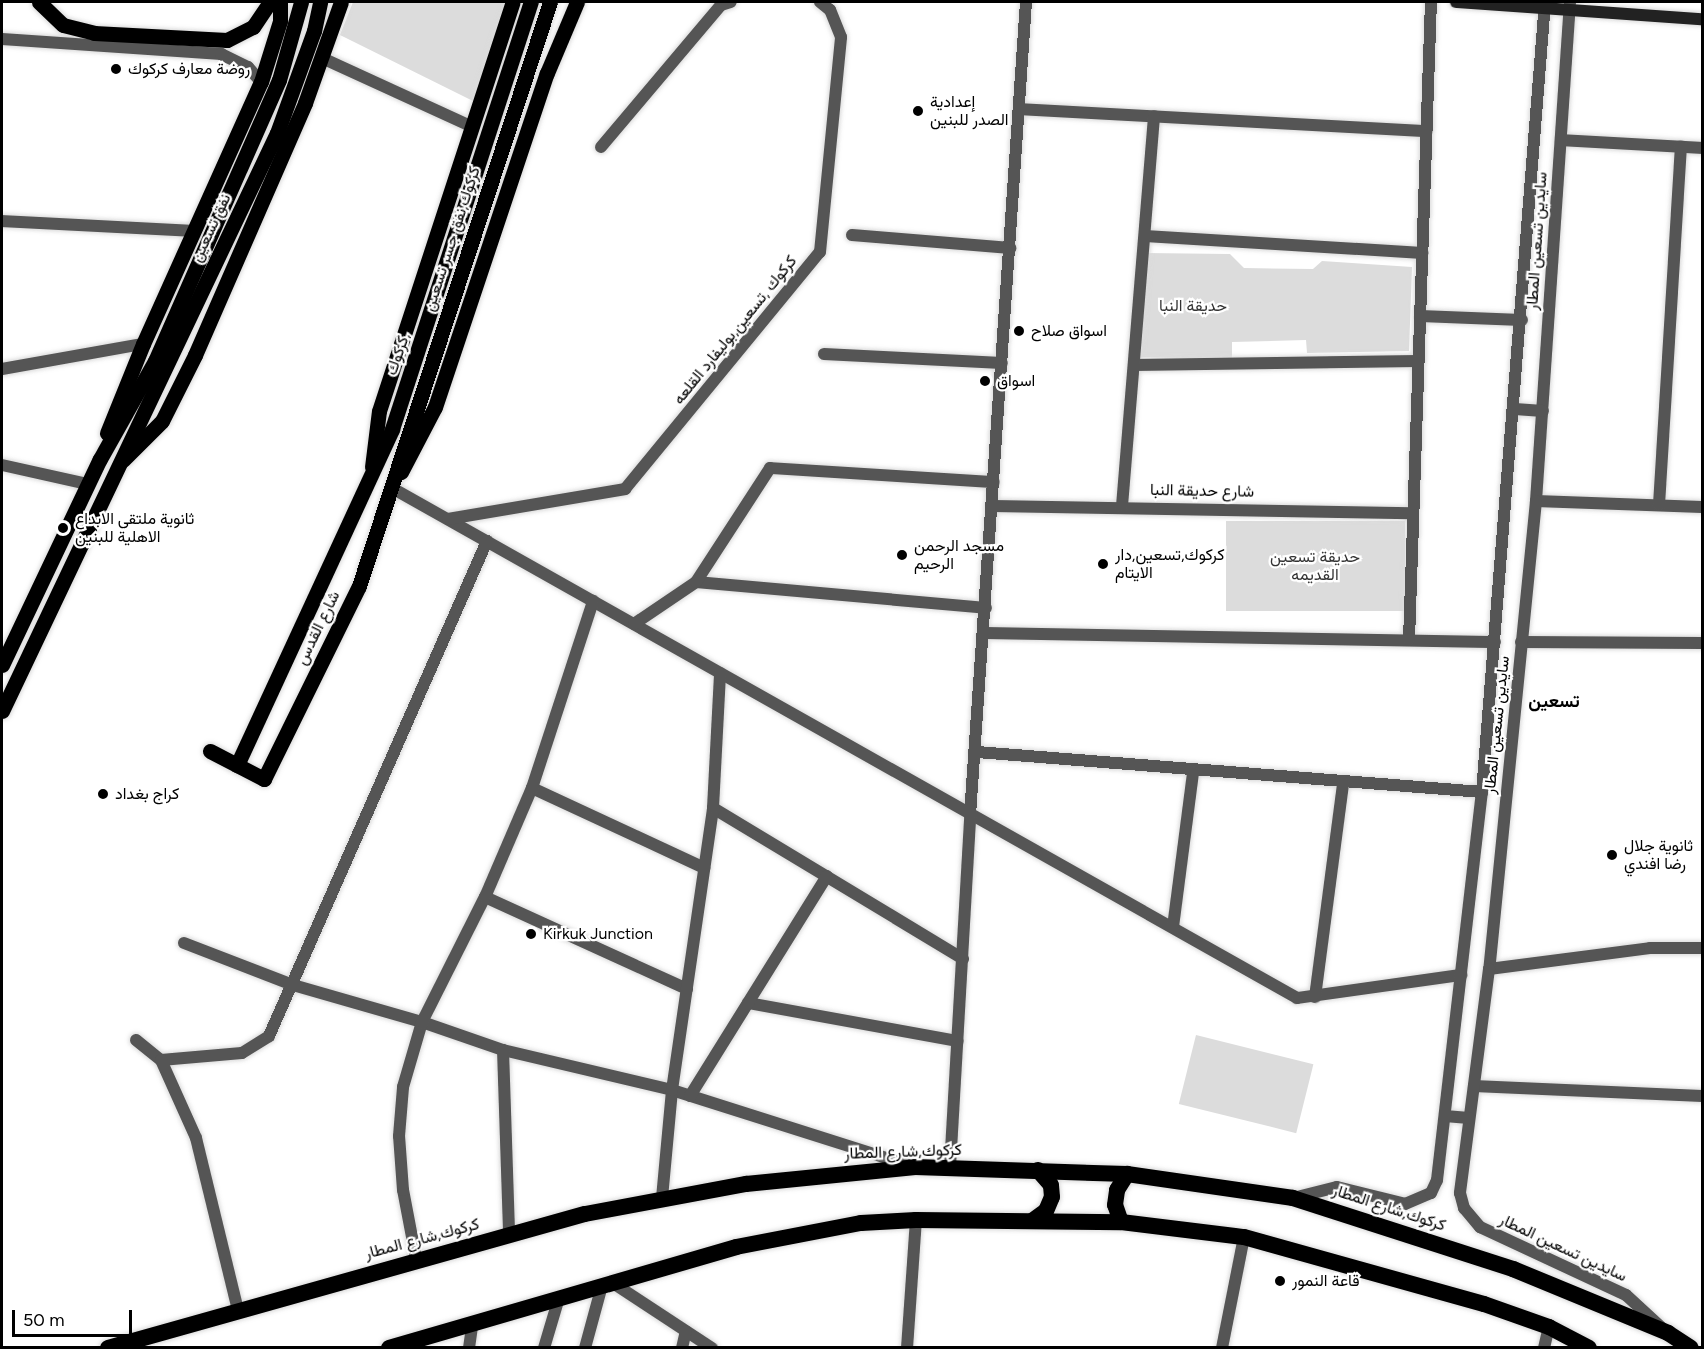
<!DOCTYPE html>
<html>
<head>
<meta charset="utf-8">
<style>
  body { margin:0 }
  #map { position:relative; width:1704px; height:1349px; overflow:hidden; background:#fff; font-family:Figtree,Vazirmatn,sans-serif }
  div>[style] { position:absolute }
  .green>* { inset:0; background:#dcdcdc; transform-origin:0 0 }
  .roads { filter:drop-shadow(0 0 2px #dbdbdb) drop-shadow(0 0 2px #dbdbdb) }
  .minor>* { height:12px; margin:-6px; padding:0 6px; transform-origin:6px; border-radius:6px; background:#555 }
  .tertiary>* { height:12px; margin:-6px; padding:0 6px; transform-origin:6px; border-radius:6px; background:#555 }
  .secondary>* { height:12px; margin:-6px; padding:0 6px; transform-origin:6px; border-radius:6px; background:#222 }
  .primary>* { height:15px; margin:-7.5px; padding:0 7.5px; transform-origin:7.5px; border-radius:7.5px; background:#000 }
  .trunk>* { height:16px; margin:-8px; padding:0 8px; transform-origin:8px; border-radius:8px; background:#000 }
  .dots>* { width:16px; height:16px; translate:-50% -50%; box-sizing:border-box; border:3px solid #fff; border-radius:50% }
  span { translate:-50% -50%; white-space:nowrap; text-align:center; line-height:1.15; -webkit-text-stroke:4.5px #fff; paint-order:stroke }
  .poi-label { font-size:16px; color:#000 }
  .left { translate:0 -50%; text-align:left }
  .street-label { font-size:16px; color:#000 }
  .park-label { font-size:16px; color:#333 }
  .neighbourhood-label { font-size:18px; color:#000; font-weight:700 }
  .frame { position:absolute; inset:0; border:3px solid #000; pointer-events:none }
  .scale { position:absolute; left:12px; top:1310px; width:120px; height:27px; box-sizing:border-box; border:3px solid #000; border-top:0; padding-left:8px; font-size:18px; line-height:21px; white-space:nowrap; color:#000; -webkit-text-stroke:4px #fff; paint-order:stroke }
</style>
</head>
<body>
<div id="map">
  <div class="green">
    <div style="clip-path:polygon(353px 2px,512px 2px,473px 101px,340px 35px)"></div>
    <div style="clip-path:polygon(1145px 253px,1230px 254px,1244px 268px,1313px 269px,1322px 261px,1412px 267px,1409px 351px,1307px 353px,1306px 340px,1232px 342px,1232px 359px,1138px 357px)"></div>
    <div style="left:1226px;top:521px;width:179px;height:90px"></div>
    <div style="left:1196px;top:1035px;width:121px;height:71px;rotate:14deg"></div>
  </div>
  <div class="roads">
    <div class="minor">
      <div style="left:2px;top:39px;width:220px;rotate:3.9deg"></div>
      <div style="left:221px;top:54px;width:30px;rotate:26deg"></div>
      <div style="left:248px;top:67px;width:20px;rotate:49deg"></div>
      <div style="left:322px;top:58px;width:166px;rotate:24.6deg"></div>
      <div style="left:1019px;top:109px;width:408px;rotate:3.1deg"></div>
      <div style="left:1561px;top:140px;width:141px;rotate:3.2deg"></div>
      <div style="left:601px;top:147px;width:186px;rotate:-49.8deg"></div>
      <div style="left:721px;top:5px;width:10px;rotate:-17deg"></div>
      <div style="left:2px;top:221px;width:192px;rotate:3deg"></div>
      <div style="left:852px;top:235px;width:159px;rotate:4.7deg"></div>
      <div style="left:1145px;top:236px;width:278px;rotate:3.5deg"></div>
      <div style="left:1420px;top:316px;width:102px;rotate:2.2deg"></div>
      <div style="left:824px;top:354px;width:178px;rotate:2.9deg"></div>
      <div style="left:1134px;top:365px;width:284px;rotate:-0.8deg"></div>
      <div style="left:2px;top:369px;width:143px;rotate:-10.1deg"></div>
      <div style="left:2px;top:465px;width:88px;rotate:12.5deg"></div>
      <div style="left:392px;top:488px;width:1039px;rotate:29.4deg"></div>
      <div style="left:1297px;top:998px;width:166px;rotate:-8deg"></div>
      <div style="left:1536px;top:501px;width:166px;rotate:2.1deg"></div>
      <div style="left:1659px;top:505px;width:359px;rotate:-86.5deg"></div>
      <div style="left:993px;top:506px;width:418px;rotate:1deg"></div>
      <div style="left:1122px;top:506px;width:391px;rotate:-85.3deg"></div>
      <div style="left:448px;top:519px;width:180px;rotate:-9.6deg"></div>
      <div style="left:625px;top:489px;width:307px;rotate:-50.6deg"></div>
      <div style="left:820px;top:252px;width:216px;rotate:-84.4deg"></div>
      <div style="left:841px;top:37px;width:29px;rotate:-112deg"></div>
      <div style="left:830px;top:10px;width:13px;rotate:-141deg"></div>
      <div style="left:696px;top:582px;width:291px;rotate:5.1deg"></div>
      <div style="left:634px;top:624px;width:75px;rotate:-34.1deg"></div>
      <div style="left:696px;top:582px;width:136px;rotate:-57deg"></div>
      <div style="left:770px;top:468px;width:224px;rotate:3.6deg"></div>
      <div style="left:985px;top:633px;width:510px;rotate:1.01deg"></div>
      <div style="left:1409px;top:640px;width:638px;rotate:-88.03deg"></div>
      <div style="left:1521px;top:642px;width:181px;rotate:0.3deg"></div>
      <div style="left:977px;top:752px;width:507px;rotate:4.53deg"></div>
      <div style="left:532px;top:788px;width:190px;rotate:24.9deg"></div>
      <div style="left:713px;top:808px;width:292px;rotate:31.1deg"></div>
      <div style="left:485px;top:897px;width:222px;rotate:24.5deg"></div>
      <div style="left:1173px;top:927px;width:156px;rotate:-82.6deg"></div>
      <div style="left:184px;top:943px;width:117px;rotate:21.1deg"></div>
      <div style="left:293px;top:985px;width:134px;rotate:16deg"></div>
      <div style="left:422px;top:1022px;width:86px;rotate:19.1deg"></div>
      <div style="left:503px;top:1050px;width:174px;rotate:13.3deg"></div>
      <div style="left:672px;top:1090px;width:251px;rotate:17.6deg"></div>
      <div style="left:1489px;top:969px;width:162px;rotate:-7.4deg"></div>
      <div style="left:1650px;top:948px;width:52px"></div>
      <div style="left:1315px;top:997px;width:216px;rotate:-82.5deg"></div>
      <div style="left:748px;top:1003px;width:213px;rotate:10.3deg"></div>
      <div style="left:136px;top:1040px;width:32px;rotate:39deg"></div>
      <div style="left:161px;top:1060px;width:81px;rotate:-4.9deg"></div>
      <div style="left:242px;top:1053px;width:32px;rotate:-32deg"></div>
      <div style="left:269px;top:1036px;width:541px;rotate:-66.23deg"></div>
      <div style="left:503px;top:1050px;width:184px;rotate:88.1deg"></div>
      <div style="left:161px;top:1060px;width:85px;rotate:65.8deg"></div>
      <div style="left:196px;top:1138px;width:177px;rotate:76.3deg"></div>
      <div style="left:1474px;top:1086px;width:228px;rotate:2.5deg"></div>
      <div style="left:690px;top:1096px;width:259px;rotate:-58.1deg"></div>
      <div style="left:950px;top:1167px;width:353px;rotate:-86.7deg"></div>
      <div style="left:970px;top:815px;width:815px;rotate:-86.06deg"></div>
      <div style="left:662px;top:1198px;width:108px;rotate:-84.7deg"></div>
      <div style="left:672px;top:1090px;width:285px;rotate:-81.7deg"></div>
      <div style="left:713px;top:808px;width:135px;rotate:-87deg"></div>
      <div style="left:416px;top:1258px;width:69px;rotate:-100.8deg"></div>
      <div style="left:403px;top:1190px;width:54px;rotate:-94.2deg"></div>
      <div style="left:399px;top:1136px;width:49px;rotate:-85.3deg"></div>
      <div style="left:403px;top:1087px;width:68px;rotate:-73.7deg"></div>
      <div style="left:422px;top:1022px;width:140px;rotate:-63.3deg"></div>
      <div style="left:485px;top:897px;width:119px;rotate:-66.7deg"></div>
      <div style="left:532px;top:788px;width:197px;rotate:-71.9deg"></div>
      <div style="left:616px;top:1285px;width:115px;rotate:33.3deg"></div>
      <div style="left:469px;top:1348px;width:22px;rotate:-82deg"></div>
      <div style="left:544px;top:1348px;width:49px;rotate:-73.4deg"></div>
      <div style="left:585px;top:1348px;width:61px;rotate:-74.8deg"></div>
      <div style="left:682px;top:1348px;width:17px;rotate:-77deg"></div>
      <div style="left:907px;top:1348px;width:128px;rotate:-86deg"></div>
      <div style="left:1222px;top:1348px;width:113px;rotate:-78.8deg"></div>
      <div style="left:1544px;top:1348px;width:22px;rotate:-77deg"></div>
    </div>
    <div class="tertiary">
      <div style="left:1570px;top:2px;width:500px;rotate:93.9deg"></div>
      <div style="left:1536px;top:501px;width:470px;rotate:95.7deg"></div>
      <div style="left:1489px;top:969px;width:226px;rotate:97.4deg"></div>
      <div style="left:1460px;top:1193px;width:16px;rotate:75deg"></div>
      <div style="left:1464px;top:1208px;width:25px;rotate:50deg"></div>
      <div style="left:1480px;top:1227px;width:161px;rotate:25deg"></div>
      <div style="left:1626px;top:1295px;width:49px;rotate:42.5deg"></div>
      <div style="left:1515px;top:409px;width:28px;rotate:4deg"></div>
      <div style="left:1445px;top:1116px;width:24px;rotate:5deg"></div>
      <div style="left:1293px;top:1198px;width:45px;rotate:-14deg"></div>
      <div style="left:1337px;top:1187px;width:70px;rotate:14deg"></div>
      <div style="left:1405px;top:1204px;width:28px;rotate:-23deg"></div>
      <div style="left:1431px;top:1193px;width:14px;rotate:-65deg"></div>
      <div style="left:1437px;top:1180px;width:391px;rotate:-83.4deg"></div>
      <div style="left:1482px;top:792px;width:793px;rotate:-85.44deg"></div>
    </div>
    <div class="secondary">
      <div style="left:1456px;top:2px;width:247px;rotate:4deg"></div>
    </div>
    <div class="primary">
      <div style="left:39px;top:2px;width:33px;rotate:44deg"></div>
      <div style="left:63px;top:25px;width:32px;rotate:14deg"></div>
      <div style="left:94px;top:33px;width:133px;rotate:3deg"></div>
      <div style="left:227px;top:40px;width:29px;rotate:-27deg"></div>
      <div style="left:253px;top:27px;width:30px;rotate:-56deg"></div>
      <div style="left:107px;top:433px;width:96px;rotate:-68deg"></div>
      <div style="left:143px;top:344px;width:287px;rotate:-65.8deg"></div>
      <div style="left:261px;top:82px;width:64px;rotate:-72.7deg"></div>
      <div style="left:280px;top:21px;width:19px;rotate:-90deg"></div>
      <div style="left:123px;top:460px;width:55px;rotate:-45deg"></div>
      <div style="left:162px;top:421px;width:74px;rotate:-63.4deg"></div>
      <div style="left:195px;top:355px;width:275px;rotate:-66.4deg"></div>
      <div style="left:305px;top:103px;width:107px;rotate:-70.4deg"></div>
      <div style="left:372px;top:467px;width:56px;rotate:-82.9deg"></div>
      <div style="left:379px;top:411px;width:430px;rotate:-71.9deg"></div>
      <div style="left:401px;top:472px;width:73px;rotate:-62.4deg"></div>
      <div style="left:435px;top:407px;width:352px;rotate:-71.5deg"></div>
      <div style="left:547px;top:73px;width:77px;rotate:-67.1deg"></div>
      <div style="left:2px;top:665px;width:228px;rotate:-64.6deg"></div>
      <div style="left:100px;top:459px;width:112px;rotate:-60.7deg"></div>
      <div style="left:155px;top:361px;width:307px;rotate:-66.2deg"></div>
      <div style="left:279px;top:80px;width:81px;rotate:-74.2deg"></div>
      <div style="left:2px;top:711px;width:640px;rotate:-64.56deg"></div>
      <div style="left:277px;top:133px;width:109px;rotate:-70.1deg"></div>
      <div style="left:314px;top:31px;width:30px;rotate:-78deg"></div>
      <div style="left:210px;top:751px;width:61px;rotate:27.4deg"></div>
      <div style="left:264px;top:779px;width:215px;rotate:-63.8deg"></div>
      <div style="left:359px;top:586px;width:614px;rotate:-71.89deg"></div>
      <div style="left:237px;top:765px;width:370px;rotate:-65.2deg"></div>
      <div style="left:392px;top:429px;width:449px;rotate:-72deg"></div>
    </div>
    <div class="trunk">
      <div style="left:1032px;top:1221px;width:17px;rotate:-36deg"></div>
      <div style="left:1046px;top:1211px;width:15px;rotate:-67deg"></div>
      <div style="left:1052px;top:1197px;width:12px;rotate:-95deg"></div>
      <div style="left:1051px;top:1185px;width:20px;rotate:-131deg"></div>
      <div style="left:1121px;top:1222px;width:18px;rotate:-109deg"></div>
      <div style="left:1115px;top:1205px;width:15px;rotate:-82deg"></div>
      <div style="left:1117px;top:1190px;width:19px;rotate:-58deg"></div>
      <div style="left:108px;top:1348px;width:495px;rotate:-15.7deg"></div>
      <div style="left:585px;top:1214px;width:164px;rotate:-10.6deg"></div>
      <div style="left:746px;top:1184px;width:170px;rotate:-5.7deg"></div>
      <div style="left:915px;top:1167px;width:212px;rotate:1.9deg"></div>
      <div style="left:1127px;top:1174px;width:168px;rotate:8.2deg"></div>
      <div style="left:1293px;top:1198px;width:231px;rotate:17.9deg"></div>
      <div style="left:1513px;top:1269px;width:168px;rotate:22.4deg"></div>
      <div style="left:1668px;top:1333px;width:27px;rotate:33deg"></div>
      <div style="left:389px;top:1348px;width:361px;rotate:-16.2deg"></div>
      <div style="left:736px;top:1247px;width:127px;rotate:-10.9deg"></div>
      <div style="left:861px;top:1223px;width:55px;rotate:-3.1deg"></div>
      <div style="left:916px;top:1220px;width:205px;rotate:0.6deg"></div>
      <div style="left:1121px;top:1222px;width:124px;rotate:7deg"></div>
      <div style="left:1244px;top:1237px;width:249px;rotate:15.6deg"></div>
      <div style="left:1484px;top:1304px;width:69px;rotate:19.5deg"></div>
      <div style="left:1549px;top:1327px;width:45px;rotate:27.7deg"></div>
    </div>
  </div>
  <div class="dots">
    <div style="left:116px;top:69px;background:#000"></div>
    <div style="left:918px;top:111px;background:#000"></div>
    <div style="left:1019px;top:331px;background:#000"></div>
    <div style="left:985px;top:381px;background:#000"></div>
    <div style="left:63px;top:528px;background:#000"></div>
    <div style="left:902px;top:555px;background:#000"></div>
    <div style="left:1103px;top:564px;background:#000"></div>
    <div style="left:103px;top:794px;background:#000"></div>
    <div style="left:1612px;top:855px;background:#000"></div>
    <div style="left:531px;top:934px;background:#000"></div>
    <div style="left:1280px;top:1281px;background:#000"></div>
  </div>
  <div class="poi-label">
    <span class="left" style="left:128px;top:69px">روضة معارف كركوك</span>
    <span class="left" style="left:930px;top:111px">إعدادية<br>الصدر للبنين</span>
    <span class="left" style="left:1031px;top:331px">اسواق صلاح</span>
    <span class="left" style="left:997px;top:381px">اسواق</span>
    <span class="left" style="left:75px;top:528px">ثانوية ملتقى الابداع<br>الاهلية للبنين</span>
    <span class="left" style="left:914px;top:555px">مسجد الرحمن<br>الرحيم</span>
    <span class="left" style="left:1115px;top:564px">كركوك,تسعين,دار<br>الايتام</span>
    <span class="left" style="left:115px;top:794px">كراج بغداد</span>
    <span class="left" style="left:1624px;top:855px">ثانوية جلال<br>رضا افندي</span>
    <span class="left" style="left:543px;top:934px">Kirkuk Junction</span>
    <span class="left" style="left:1292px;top:1281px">قاعة النمور</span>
  </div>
  <div class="street-label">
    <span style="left:211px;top:228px;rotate:-65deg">نفق تسعين</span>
    <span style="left:452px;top:239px;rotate:-72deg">كركوك,نفق جسر تسعين</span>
    <span style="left:1537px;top:241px;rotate:-86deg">سايدين تسعين المطار</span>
    <span style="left:735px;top:330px;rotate:-51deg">كركوك ,تسعين,بوليفارد القلعه</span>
    <span style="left:398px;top:354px;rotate:-71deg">كركوك,</span>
    <span style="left:1202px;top:491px;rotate:1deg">شارع حديقة النبا</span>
    <span style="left:318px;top:628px;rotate:-64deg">شارع القدس</span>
    <span style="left:1497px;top:725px;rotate:-84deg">سايدين تسعين المطار</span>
    <span style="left:903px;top:1152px;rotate:-2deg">كركوك,شارع المطار</span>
    <span style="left:1389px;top:1208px;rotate:18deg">كركوك,شارع المطار</span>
    <span style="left:422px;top:1239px;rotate:-15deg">كركوك,شارع المطار</span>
    <span style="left:1563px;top:1248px;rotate:25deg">سايدين تسعين المطار</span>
  </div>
  <div class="park-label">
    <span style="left:1193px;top:306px">حديقة النبا</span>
    <span style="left:1315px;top:566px">حديقة تسعين<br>القديمه</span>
  </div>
  <div class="neighbourhood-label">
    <span style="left:1554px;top:701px">تسعین</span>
  </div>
  <div class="frame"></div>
  <div class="scale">50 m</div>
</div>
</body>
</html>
